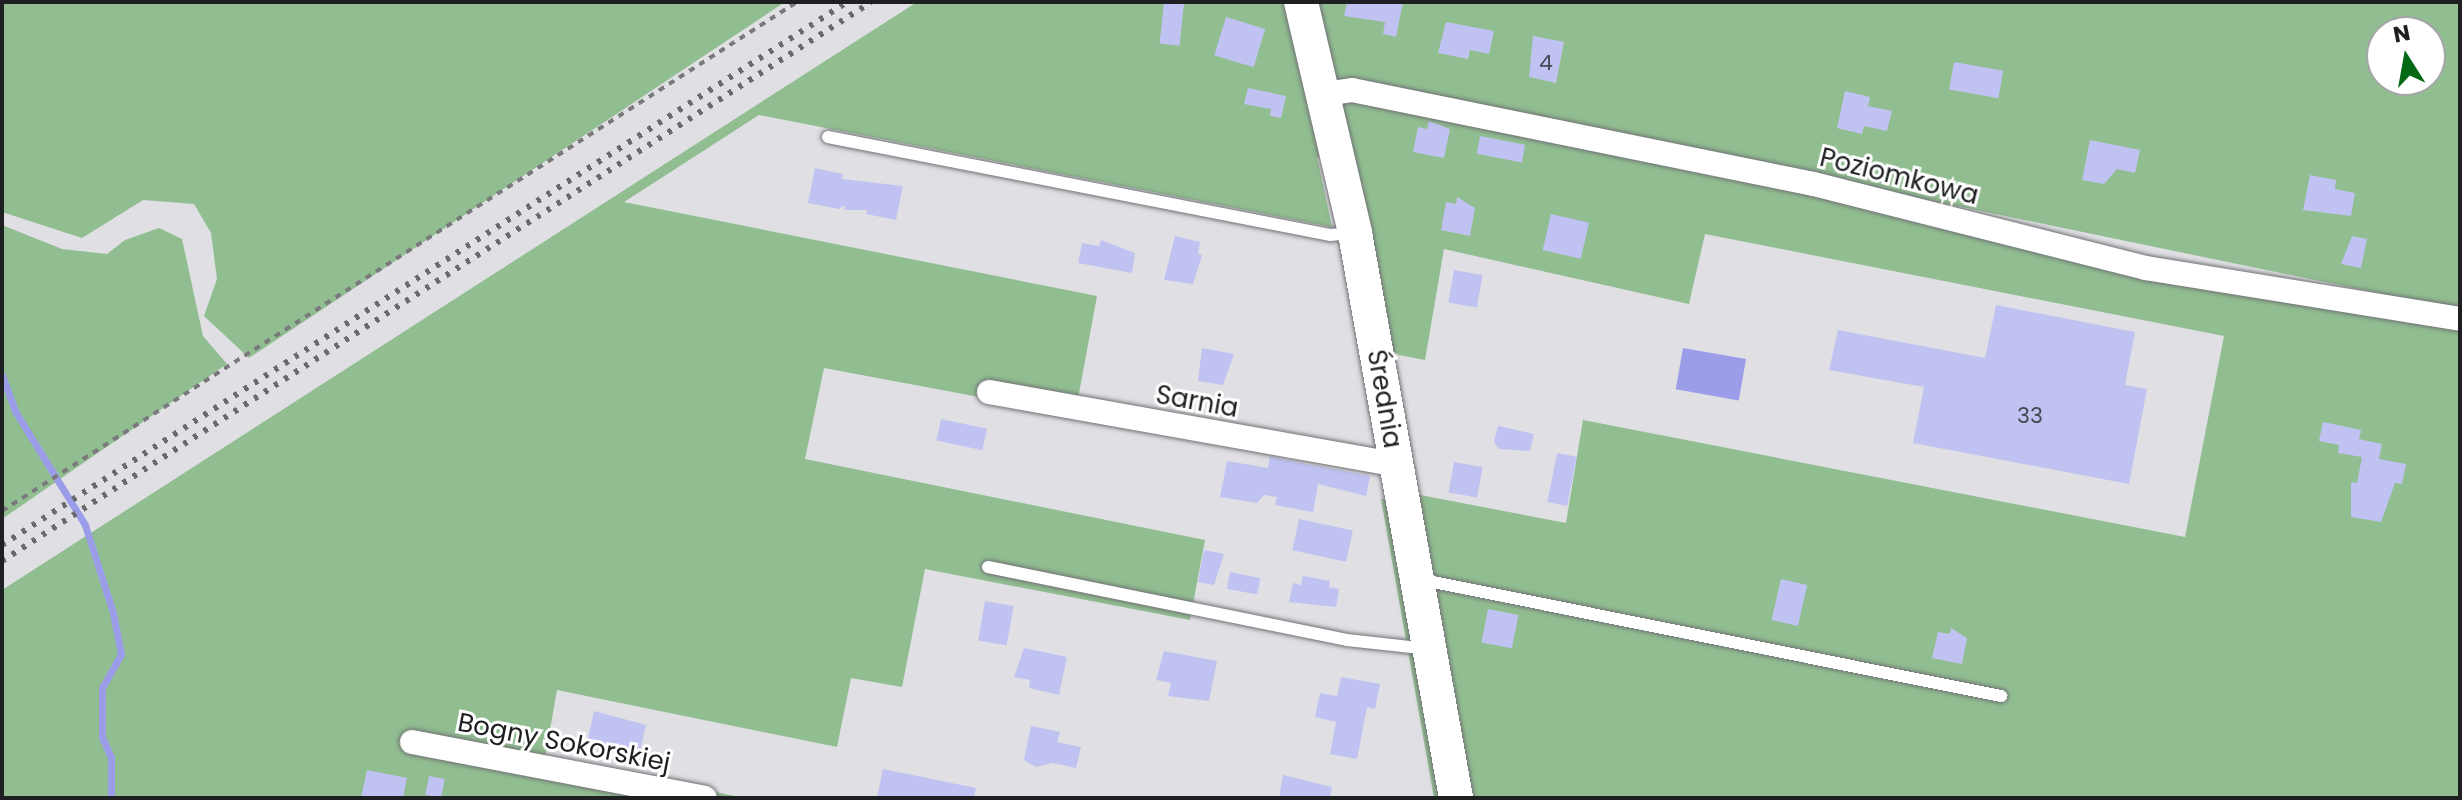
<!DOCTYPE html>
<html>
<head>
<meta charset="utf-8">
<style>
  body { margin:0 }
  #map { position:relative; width:2462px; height:800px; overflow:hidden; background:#dfdfe4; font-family:Poppins,sans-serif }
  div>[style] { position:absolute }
  .green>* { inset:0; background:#91be90 }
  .water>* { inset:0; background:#9c9de9; transform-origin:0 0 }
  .stream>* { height:7px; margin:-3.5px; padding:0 3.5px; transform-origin:3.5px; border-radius:3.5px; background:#9c9de9 }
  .building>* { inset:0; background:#c0c3f2; transform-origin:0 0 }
  .path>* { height:4px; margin-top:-2px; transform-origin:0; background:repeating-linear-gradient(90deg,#7a7a7d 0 6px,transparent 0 12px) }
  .roads { filter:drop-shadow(0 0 2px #717276) drop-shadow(0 0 2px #717276) }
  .lane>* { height:12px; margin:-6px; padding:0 6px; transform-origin:6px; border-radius:6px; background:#fff }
  .street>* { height:24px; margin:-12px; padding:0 12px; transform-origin:12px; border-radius:12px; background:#fff }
  .secondary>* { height:34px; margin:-17px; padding:0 17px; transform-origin:17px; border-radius:17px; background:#fff }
  .rail>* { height:6px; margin-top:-3px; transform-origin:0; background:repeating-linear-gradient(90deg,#6a6a6d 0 4px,transparent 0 12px) }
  span { translate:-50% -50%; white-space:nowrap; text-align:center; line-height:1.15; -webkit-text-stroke:6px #fff; paint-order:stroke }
  .number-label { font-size:22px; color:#464854 }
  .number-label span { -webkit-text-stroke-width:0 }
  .street-label { font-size:26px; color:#1e1f20 }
  .frame { position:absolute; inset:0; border:4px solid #1e1f20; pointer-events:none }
  .north { position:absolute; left:2366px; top:16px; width:80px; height:80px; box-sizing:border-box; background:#fff; border:2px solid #a5a5a6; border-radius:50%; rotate:349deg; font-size:22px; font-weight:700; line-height:32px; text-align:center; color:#1e1f20 }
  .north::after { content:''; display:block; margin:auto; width:28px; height:36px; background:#036914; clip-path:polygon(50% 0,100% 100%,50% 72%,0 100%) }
</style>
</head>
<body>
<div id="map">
  <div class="green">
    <div style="clip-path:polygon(2px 2px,785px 2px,249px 358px,204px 316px,217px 279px,211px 233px,194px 204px,143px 200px,82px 238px,2px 212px)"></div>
    <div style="clip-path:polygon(evenodd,917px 2px,2460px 2px,2460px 310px,1608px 134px,2460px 329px,2460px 798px,1434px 798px,1381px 499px,1415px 494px,1566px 523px,1583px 420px,2185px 537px,2224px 336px,1705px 234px,1689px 304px,1444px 249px,1425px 360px,1399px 355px,1388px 347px,1356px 164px,1317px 157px,1332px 227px,759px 115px,624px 202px,1097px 296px,1075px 415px,824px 368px,805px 459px,1205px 540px,1190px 620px,925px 569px,902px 687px,851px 678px,837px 747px,557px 690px,545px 758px,745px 798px,2px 798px,2px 590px,917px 2px,2382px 32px,2430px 32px,2430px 80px,2382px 80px,2382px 32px)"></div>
    <div style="clip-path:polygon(2px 225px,62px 249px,107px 254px,125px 240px,159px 228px,182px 239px,203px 336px,227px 364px,2px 519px)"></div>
  </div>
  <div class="water">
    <div style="left:1683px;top:348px;width:64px;height:42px;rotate:10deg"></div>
  </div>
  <div class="stream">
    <div style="left:2px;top:375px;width:38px;rotate:70deg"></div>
    <div style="left:15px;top:411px;width:134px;rotate:58.4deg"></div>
    <div style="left:85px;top:525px;width:92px;rotate:72.3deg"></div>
    <div style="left:113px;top:613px;width:42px;rotate:79deg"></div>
    <div style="left:121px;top:654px;width:39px;rotate:119deg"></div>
    <div style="left:102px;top:688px;width:49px;rotate:90deg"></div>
    <div style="left:102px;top:737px;width:22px;rotate:66deg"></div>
    <div style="left:111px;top:757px;width:41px;rotate:90deg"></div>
  </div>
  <div class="building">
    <div style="left:1164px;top:2px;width:20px;height:42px;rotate:6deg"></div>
    <div style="clip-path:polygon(1347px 2px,1403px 2px,1396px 37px,1383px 34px,1385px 22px,1344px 16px)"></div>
    <div style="left:1226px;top:17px;width:41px;height:40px;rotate:17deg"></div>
    <div style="clip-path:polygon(1446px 22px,1494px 31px,1489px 54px,1470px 50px,1468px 59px,1438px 53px)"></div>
    <div style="clip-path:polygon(1533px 36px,1564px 42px,1556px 83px,1529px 77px)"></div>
    <div style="left:1954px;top:62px;width:50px;height:28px;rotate:10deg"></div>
    <div style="clip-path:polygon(1248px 88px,1286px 96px,1281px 118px,1270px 116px,1271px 109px,1244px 104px)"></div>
    <div style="clip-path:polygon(1845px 91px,1870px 97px,1868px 106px,1892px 111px,1887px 131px,1864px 126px,1862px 134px,1837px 128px)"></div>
    <div style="clip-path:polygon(1429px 121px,1450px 129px,1444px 158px,1413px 152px,1418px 127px,1427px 129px)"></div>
    <div style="left:1480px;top:136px;width:46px;height:18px;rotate:11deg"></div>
    <div style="clip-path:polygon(2090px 140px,2140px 150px,2135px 173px,2117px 169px,2104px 184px,2082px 180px)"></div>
    <div style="clip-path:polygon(815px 168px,843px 174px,842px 179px,903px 186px,896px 220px,866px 214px,867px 210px,844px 210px,845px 205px,839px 209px,808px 203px)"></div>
    <div style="clip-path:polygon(2310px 175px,2336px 180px,2335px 189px,2355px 193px,2351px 216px,2303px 210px)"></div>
    <div style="clip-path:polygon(1457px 197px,1475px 208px,1470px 236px,1441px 230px,1446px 202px,1456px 204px)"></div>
    <div style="left:1551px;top:214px;width:39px;height:37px;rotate:13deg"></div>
    <div style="clip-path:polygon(1175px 236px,1200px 242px,1198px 254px,1202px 255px,1193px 284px,1164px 280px)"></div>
    <div style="clip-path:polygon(2352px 236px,2367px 239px,2361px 268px,2341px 264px)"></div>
    <div style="clip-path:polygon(1101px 240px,1135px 253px,1132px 273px,1078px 263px,1082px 243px,1099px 246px)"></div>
    <div style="left:1454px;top:270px;width:29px;height:33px;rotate:10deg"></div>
    <div style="clip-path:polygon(1996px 305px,2135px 332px,2125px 385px,2147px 389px,2129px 484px,1913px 443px,1924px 387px,1829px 370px,1838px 330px,1985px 358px)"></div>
    <div style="clip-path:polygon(1202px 348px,1234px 354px,1223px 385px,1198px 381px)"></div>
    <div style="left:941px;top:419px;width:47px;height:22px;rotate:12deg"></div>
    <div style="clip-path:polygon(2323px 422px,2361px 430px,2359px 439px,2382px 444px,2379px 459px,2406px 464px,2402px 484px,2395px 483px,2381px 522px,2351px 517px,2351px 482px,2357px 483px,2362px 457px,2338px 453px,2339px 445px,2319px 441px)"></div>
    <div style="clip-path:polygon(1498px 426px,1534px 434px,1530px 451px,1499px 449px,1494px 442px)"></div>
    <div style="left:1557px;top:453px;width:20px;height:50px;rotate:11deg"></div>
    <div style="clip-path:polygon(1270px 457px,1370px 476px,1366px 496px,1318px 484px,1313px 512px,1275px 505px,1277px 497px,1264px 495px,1257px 503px,1220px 497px,1227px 461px,1268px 468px)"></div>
    <div style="left:1454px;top:462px;width:29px;height:31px;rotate:10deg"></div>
    <div style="left:1299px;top:519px;width:55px;height:32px;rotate:12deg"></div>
    <div style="clip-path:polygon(1204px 550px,1224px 554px,1214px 585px,1198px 582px)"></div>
    <div style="left:1230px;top:572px;width:31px;height:17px;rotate:11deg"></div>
    <div style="clip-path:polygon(1303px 576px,1330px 581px,1329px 587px,1339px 589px,1336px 607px,1289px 602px,1293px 583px,1301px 585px)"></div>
    <div style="left:1781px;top:579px;width:27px;height:42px;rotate:13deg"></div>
    <div style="left:985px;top:601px;width:29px;height:40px;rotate:10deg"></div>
    <div style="left:1488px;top:609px;width:31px;height:34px;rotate:11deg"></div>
    <div style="clip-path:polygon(1951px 628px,1967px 638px,1962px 664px,1932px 658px,1938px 632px,1950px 634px)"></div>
    <div style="clip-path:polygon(1024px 648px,1067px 657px,1059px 695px,1029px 688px,1030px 680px,1014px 677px)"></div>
    <div style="clip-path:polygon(1164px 651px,1217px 661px,1209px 701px,1168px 696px,1171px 683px,1156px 680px)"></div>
    <div style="clip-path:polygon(1341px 677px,1380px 684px,1375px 709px,1367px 707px,1357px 759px,1330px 754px,1336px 722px,1315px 717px,1320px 693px,1337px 696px)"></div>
    <div style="clip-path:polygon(594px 711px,646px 725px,640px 751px,587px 743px)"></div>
    <div style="clip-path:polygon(1031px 726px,1060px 732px,1057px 742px,1081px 747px,1076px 768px,1053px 763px,1036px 767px,1024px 760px)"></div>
    <div style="clip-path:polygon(883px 769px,976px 788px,974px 798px,877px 798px)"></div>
    <div style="clip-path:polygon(367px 770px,407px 778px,403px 798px,361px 798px)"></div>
    <div style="clip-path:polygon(1283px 775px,1332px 787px,1330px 798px,1279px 798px)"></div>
    <div style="left:429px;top:776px;width:16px;height:19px;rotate:11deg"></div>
  </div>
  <div class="path">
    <div style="left:2px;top:511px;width:944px;rotate:-32.63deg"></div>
  </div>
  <div class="roads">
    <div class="lane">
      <div style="left:828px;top:137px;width:511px;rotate:11.05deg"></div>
      <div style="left:1330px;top:235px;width:22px;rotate:-5deg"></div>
      <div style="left:988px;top:567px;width:366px;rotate:11.5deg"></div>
      <div style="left:1347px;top:640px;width:81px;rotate:6.3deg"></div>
      <div style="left:1418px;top:579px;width:595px;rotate:11.35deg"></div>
    </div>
    <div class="street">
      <div style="left:1324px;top:94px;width:28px;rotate:-8deg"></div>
      <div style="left:1352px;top:90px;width:471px;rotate:11.5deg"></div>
      <div style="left:1814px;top:184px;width:342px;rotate:14.2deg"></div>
      <div style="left:2146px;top:268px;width:318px;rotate:9.2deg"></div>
      <div style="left:989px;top:392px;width:412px;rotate:10.1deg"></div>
      <div style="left:412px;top:742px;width:298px;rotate:10.8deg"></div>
    </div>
    <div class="secondary">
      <div style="left:1301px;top:2px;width:237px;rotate:76.8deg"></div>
      <div style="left:1355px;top:233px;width:574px;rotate:79.86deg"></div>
    </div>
  </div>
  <div class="rail">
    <div style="left:2px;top:545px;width:1004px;rotate:-32.72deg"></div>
    <div style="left:2px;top:561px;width:1033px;rotate:-32.75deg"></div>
  </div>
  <div class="number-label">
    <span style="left:1546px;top:63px">4</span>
    <span style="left:2030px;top:416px">33</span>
  </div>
  <div class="street-label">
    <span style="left:1899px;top:177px;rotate:14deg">Poziomkowa</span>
    <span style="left:1384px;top:399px;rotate:80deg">Średnia</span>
    <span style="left:1197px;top:402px;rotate:10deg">Sarnia</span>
    <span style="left:564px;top:743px;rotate:11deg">Bogny Sokorskiej</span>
  </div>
  <div class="frame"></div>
  <div class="north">N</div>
</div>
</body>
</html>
